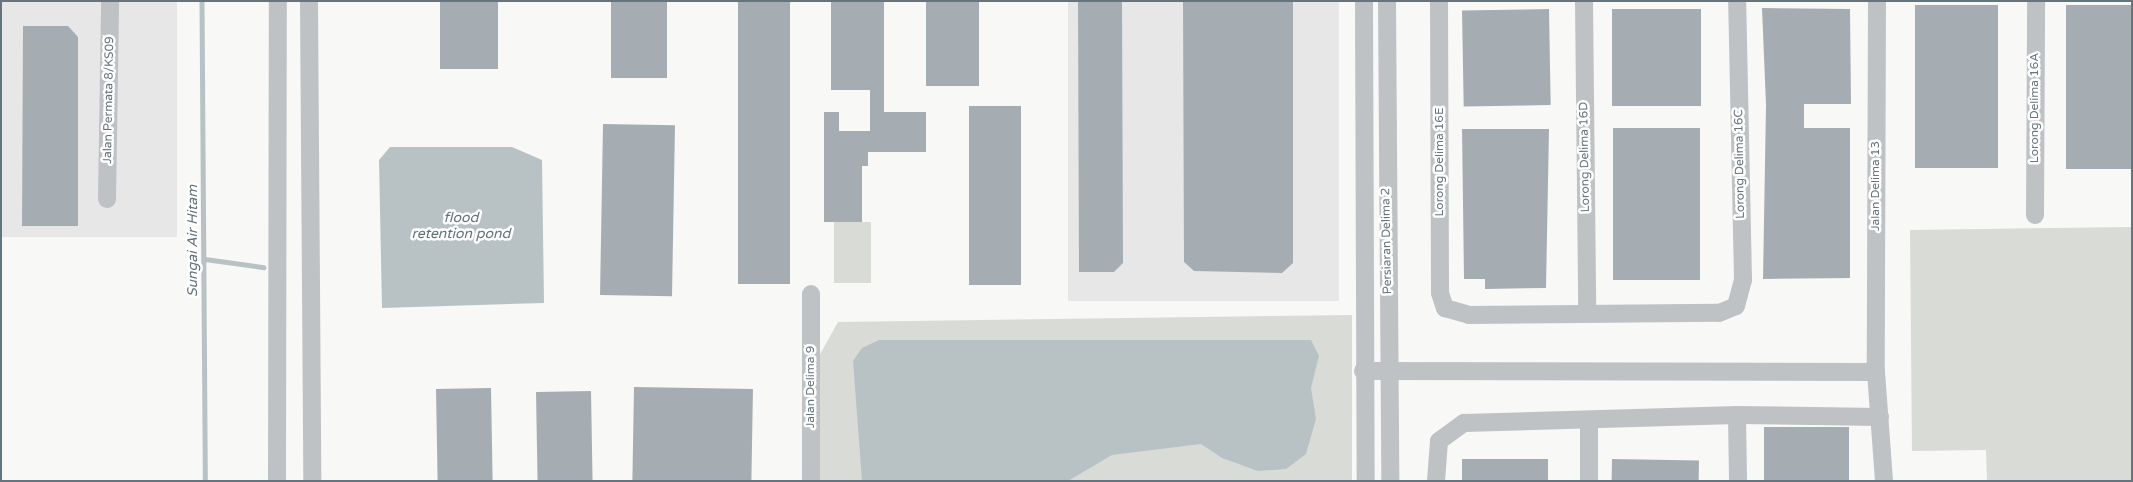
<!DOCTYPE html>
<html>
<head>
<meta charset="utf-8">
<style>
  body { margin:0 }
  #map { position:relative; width:2133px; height:482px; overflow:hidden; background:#f8f8f6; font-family:"Varela Round",sans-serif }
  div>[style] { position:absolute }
  .built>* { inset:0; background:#e6e7e6; transform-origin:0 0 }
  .green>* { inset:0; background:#d9dcd6; transform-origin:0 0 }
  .water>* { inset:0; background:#b8c2c5 }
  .stream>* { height:4.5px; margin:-2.25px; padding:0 2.25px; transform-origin:2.25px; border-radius:2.25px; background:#b8c2c5 }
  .building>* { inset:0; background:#a6adb2; transform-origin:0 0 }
  .minor>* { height:18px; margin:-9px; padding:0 9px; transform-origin:9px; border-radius:9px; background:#bec2c5 }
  span { translate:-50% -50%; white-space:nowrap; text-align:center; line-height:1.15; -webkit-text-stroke:5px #fff; paint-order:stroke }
  .street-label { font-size:12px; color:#66757d }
  .water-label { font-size:14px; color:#627378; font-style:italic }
  .frame { position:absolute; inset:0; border:2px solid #66757d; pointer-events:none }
</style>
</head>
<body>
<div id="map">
  <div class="built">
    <div style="left:1px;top:1px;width:176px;height:236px"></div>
    <div style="left:1068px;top:1px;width:271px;height:300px"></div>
  </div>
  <div class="green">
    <div style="left:834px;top:222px;width:37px;height:61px"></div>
    <div style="clip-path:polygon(2132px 227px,2132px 481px,1987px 481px,1986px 450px,1912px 451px,1910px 230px)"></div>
    <div style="clip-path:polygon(1352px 315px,1352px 481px,815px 481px,814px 365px,838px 322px)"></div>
  </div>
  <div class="water">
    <div style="clip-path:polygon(390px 147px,512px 147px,542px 160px,544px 303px,382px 308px,379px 160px)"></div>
    <div style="clip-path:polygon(879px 340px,1311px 340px,1319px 356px,1311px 388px,1316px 419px,1306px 454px,1286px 469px,1258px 471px,1222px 458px,1201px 444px,1112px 455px,1068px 481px,862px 481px,853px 361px,862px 348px)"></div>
  </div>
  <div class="stream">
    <div style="left:202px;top:1px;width:480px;rotate:89.6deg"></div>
    <div style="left:205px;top:259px;width:59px;rotate:7.9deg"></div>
  </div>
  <div class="building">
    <div style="left:440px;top:1px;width:58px;height:68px"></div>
    <div style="left:611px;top:1px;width:56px;height:77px"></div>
    <div style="left:738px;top:1px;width:52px;height:283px"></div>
    <div style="clip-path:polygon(831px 1px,884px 1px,884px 112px,926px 112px,926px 152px,868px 152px,868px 166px,862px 166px,862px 222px,824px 222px,824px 112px,839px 112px,839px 131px,870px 131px,870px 90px,831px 90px)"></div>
    <div style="left:926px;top:1px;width:53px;height:85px"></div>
    <div style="clip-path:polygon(1078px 1px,1122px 1px,1123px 263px,1114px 272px,1079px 272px)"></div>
    <div style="clip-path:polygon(1183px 1px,1293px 1px,1293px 263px,1282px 273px,1194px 271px,1184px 262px)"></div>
    <div style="left:1998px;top:5px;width:163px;height:83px;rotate:90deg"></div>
    <div style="left:2066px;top:5px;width:66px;height:164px"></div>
    <div style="clip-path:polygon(1762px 8px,1850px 9px,1851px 104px,1804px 104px,1804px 128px,1850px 128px,1850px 278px,1763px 279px,1766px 105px)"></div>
    <div style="left:1549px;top:9px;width:96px;height:87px;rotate:89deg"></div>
    <div style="left:1612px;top:9px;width:89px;height:97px"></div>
    <div style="clip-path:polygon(23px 26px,68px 26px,78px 37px,78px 226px,22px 226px)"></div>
    <div style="left:969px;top:106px;width:52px;height:179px"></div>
    <div style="left:603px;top:124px;width:72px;height:171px;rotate:1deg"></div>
    <div style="left:1700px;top:128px;width:152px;height:87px;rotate:90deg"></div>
    <div style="clip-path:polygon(1462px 129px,1549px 129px,1546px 288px,1485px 289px,1485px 279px,1464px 279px)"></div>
    <div style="left:634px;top:387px;width:119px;height:94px;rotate:1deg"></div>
    <div style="left:491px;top:388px;width:93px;height:55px;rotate:89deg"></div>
    <div style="left:591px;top:391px;width:90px;height:55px;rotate:89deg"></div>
    <div style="left:1849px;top:427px;width:54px;height:85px;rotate:90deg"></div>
    <div style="left:1462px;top:459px;width:86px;height:22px"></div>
    <div style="left:1612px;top:459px;width:87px;height:22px;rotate:1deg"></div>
  </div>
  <div class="minor">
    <div style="left:309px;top:1px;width:480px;rotate:89.6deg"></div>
    <div style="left:1364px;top:1px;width:480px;rotate:89.8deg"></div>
    <div style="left:1387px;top:1px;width:480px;rotate:89.6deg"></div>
    <div style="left:1439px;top:1px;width:292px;rotate:89.8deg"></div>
    <div style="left:1440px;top:293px;width:16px;rotate:72deg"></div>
    <div style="left:1445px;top:308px;width:25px;rotate:16deg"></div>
    <div style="left:1469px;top:315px;width:250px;rotate:-0.5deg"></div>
    <div style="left:1719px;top:313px;width:18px;rotate:-22deg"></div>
    <div style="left:1736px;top:306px;width:27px;rotate:-75deg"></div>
    <div style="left:1743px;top:280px;width:279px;rotate:-91.2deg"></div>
    <div style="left:1584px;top:1px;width:311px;rotate:89.4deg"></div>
    <div style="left:1877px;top:1px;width:371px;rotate:90.2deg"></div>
    <div style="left:1876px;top:372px;width:109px;rotate:85.8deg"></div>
    <div style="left:107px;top:199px;width:198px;rotate:-89.1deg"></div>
    <div style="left:2035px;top:215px;width:214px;rotate:-89.7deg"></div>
    <div style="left:811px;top:294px;width:187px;rotate:90deg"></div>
    <div style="left:1363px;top:371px;width:513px;rotate:0.11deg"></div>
    <div style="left:1737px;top:415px;width:66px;rotate:89.1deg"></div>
    <div style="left:1589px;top:420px;width:61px;rotate:90deg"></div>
    <div style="left:277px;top:481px;width:480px;rotate:-89.9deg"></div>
    <div style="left:1436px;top:481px;width:40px;rotate:-85.7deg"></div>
    <div style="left:1439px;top:441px;width:31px;rotate:-36deg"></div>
    <div style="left:1464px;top:423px;width:273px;rotate:-1.7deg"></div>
    <div style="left:1737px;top:415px;width:143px;rotate:0.8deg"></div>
  </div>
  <div class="street-label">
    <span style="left:109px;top:100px;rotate:-89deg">Jalan Permata 8/KS09</span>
    <span style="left:2035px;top:108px;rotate:-90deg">Lorong Delima 16A</span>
    <span style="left:1585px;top:157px;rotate:-91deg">Lorong Delima 16D</span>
    <span style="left:1440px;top:162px;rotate:-90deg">Lorong Delima 16E</span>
    <span style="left:1740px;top:164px;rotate:-91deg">Lorong Delima 16C</span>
    <span style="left:1876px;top:186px;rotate:-90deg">Jalan Delima 13</span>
    <span style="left:1387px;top:241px;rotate:-91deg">Persiaran Delima 2</span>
    <span style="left:811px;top:387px;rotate:-90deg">Jalan Delima 9</span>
  </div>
  <div class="water-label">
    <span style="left:461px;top:226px">flood<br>retention pond</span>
    <span style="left:193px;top:241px;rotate:-90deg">Sungai Air Hitam</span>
  </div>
  <div class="frame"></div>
</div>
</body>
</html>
